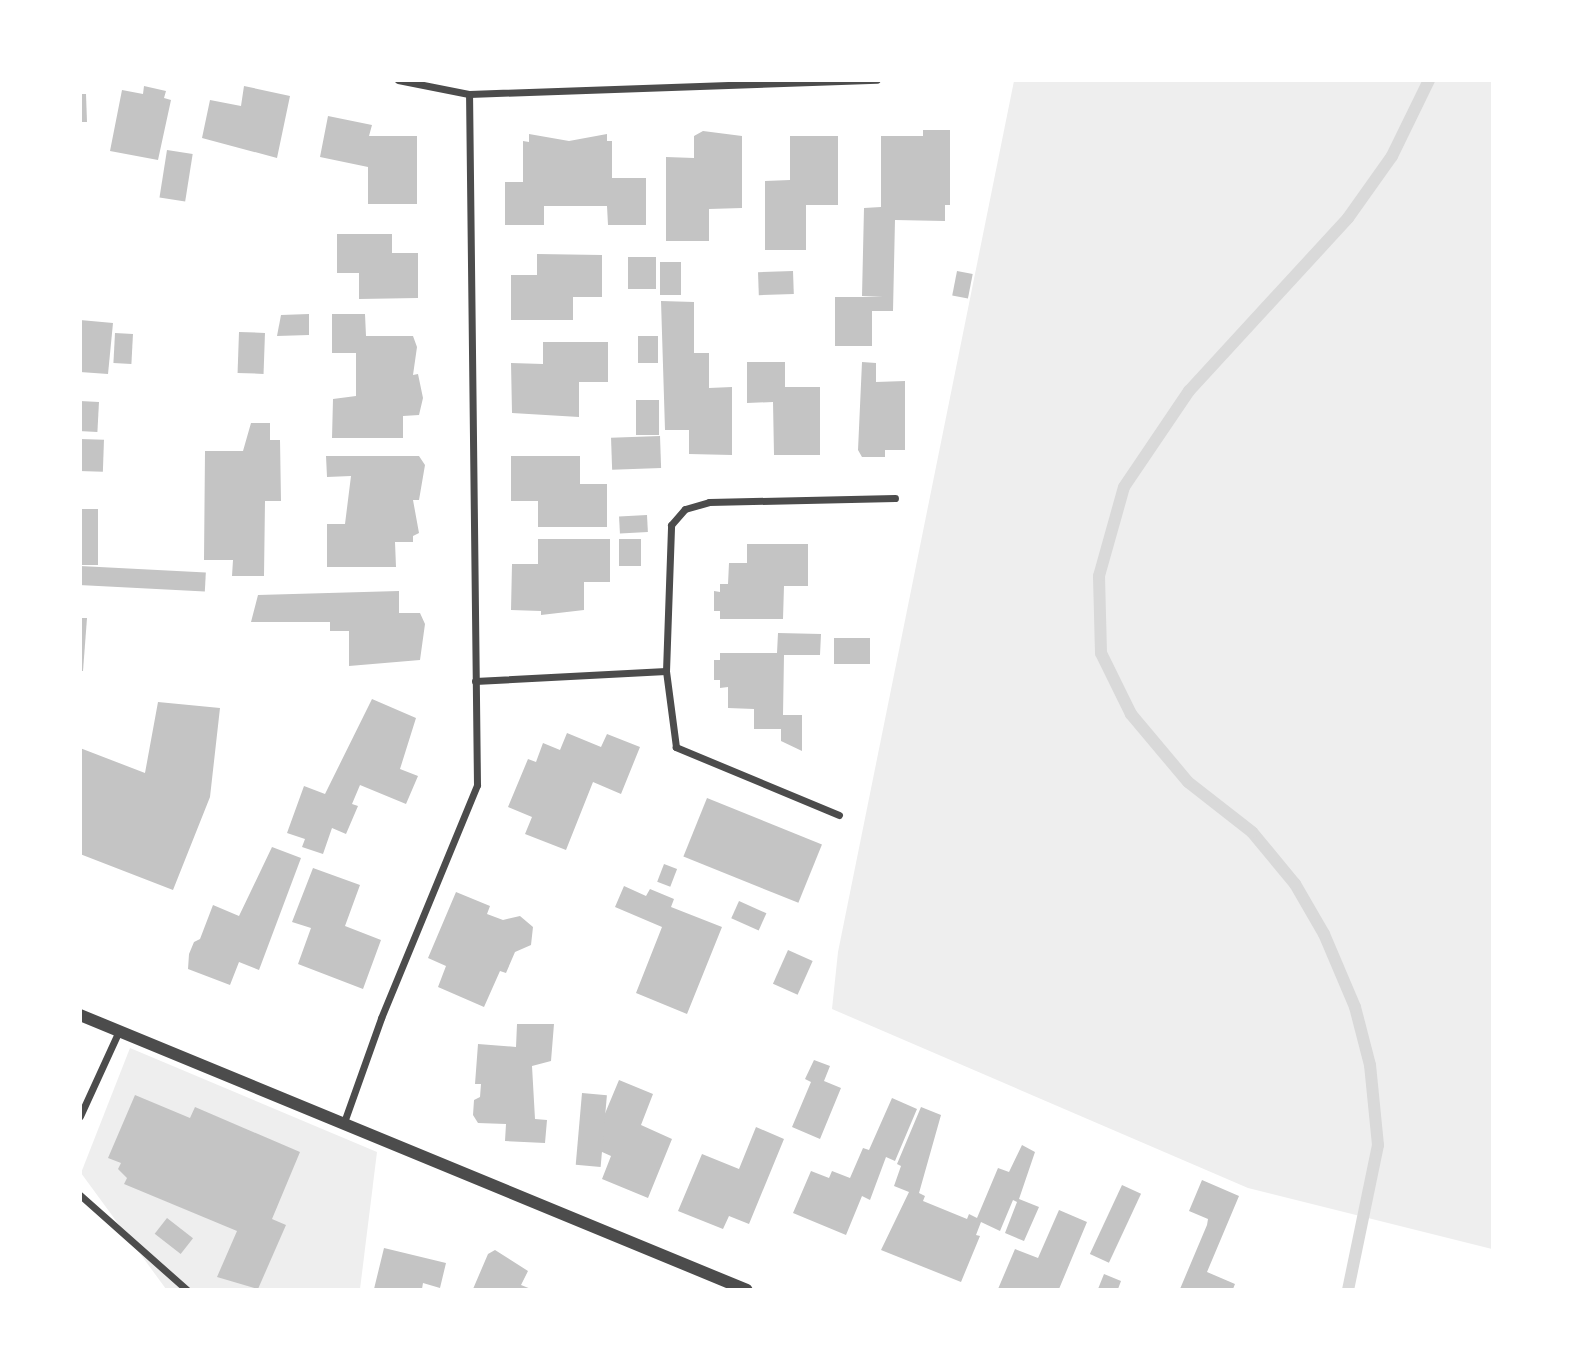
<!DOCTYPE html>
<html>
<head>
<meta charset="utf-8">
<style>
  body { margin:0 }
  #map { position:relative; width:1573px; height:1370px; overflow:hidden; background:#fff; font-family:"Varela Round",sans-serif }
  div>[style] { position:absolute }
  .green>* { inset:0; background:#eee }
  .stream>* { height:12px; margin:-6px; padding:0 6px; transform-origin:6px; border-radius:6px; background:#d9d9d9 }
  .building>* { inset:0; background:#c4c4c4; transform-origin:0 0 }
  .minor>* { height:7px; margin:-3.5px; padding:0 3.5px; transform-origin:3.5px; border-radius:3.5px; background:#4c4c4c }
  .tertiary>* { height:12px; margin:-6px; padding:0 6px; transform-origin:6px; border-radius:6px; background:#4c4c4c }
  span { translate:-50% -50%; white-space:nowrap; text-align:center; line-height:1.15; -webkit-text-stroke:5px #fff; paint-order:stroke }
  .frame { position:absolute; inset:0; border:82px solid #fff; pointer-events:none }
</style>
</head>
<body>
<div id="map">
  <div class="green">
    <div style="clip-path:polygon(1014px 81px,1492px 81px,1492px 1249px,1248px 1188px,832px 1009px,838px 952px)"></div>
    <div style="clip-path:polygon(130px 1048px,377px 1152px,360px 1289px,166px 1289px,81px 1173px)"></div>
  </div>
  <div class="stream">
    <div style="left:1348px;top:1290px;width:148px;rotate:-78.3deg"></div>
    <div style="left:1378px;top:1145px;width:80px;rotate:-95.7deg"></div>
    <div style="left:1370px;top:1065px;width:60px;rotate:-104.5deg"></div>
    <div style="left:1355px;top:1007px;width:79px;rotate:-113deg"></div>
    <div style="left:1324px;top:934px;width:58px;rotate:-120.1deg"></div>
    <div style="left:1295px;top:884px;width:67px;rotate:-129.6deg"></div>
    <div style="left:1252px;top:832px;width:81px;rotate:-142deg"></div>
    <div style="left:1188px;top:782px;width:89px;rotate:-130deg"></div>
    <div style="left:1131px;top:714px;width:68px;rotate:-116.2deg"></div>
    <div style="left:1101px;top:653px;width:77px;rotate:-91.5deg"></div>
    <div style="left:1099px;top:576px;width:92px;rotate:-74.3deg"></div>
    <div style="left:1124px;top:487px;width:116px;rotate:-55.9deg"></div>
    <div style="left:1189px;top:391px;width:235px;rotate:-47.4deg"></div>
    <div style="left:1348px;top:218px;width:76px;rotate:-54.6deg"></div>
    <div style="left:1392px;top:156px;width:85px;rotate:-64deg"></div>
  </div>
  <div class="building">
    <div style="clip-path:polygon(144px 86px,166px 91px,164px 98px,171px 100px,158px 160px,110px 151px,122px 90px,143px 94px)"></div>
    <div style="clip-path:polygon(244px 86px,290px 96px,277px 158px,202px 138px,210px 100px,241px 106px)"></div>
    <div style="clip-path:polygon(80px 94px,86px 94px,87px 122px,80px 122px)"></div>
    <div style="clip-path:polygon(328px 116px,372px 125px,369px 136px,417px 136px,417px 204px,368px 204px,368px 167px,320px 157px)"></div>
    <div style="clip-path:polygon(923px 130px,950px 130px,950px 205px,945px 205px,945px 221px,895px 220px,893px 311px,872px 311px,872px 346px,835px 346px,835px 297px,883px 297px,862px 296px,864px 208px,881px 207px,881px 136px,923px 136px)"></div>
    <div style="clip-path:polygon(703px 131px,742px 136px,742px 208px,709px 209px,709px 241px,666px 241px,666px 157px,694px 158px,694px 136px)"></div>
    <div style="clip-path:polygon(529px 134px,569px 141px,607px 134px,607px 141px,612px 141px,612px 178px,646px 178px,646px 225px,608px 225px,607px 206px,544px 206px,544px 225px,505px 225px,505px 182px,523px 182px,523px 141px,529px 142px)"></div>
    <div style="clip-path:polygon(790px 136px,838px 136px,838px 205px,806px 205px,806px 250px,765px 250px,765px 181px,790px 180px)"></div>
    <div style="left:167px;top:150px;width:26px;height:48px;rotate:9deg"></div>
    <div style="clip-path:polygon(337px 234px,392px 234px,392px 253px,418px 253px,418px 298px,359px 299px,359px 273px,337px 273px)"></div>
    <div style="clip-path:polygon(537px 254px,602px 255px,602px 297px,573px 297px,573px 320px,511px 320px,511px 275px,537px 275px)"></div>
    <div style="left:628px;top:257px;width:28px;height:32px"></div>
    <div style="left:660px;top:262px;width:21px;height:33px"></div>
    <div style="left:793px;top:271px;width:23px;height:35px;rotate:88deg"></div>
    <div style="left:957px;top:271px;width:16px;height:25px;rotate:11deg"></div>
    <div style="clip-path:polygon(661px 301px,694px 302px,694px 353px,709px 353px,709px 388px,732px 387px,732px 455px,689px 454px,689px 430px,665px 430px)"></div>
    <div style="clip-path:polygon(309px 314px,309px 335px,277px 336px,281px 315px)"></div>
    <div style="clip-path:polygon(332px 314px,365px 314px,366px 336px,413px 336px,417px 347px,413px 375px,418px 374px,423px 398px,419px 415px,403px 416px,403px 438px,332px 438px,333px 399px,356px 396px,356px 353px,332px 353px)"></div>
    <div style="clip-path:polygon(80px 320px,113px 323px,108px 374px,80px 372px)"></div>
    <div style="left:239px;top:332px;width:26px;height:41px;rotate:2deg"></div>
    <div style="left:115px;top:333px;width:18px;height:30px;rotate:3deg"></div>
    <div style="left:638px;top:336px;width:20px;height:27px"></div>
    <div style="clip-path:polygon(543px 342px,608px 342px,608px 382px,579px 382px,579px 417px,512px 413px,511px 363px,543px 364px)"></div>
    <div style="clip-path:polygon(747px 362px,785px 362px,785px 387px,820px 387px,820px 455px,774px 455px,773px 402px,747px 403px)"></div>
    <div style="clip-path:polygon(862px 362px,876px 363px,876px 382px,905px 381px,905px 450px,885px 450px,885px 457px,862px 457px,858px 450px)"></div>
    <div style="left:636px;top:400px;width:23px;height:35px"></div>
    <div style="left:80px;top:401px;width:19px;height:30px;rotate:3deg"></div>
    <div style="clip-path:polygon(251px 423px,270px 423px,270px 440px,280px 440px,281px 501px,265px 501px,264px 576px,232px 576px,233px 560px,204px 560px,205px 451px,243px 451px)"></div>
    <div style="left:660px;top:436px;width:32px;height:49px;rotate:88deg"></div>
    <div style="left:80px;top:439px;width:24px;height:32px;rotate:2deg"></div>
    <div style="clip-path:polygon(326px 456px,419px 456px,425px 465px,419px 500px,413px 500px,419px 533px,413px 536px,413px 542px,395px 542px,396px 567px,327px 567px,327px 524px,345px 524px,351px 476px,327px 477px)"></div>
    <div style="clip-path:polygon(511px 456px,580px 456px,580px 484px,607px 484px,607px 527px,538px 527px,538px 501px,511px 501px)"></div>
    <div style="left:80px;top:509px;width:18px;height:56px"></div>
    <div style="left:647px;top:515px;width:17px;height:28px;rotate:87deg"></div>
    <div style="clip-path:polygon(538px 539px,610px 539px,610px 582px,584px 582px,584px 610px,541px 615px,541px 611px,511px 610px,512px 564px,538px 564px)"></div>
    <div style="left:619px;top:539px;width:22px;height:27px"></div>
    <div style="clip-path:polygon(747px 544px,808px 544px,808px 586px,784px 586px,783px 619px,720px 619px,720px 611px,714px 611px,714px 591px,720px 592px,720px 584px,728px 584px,729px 563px,747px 563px)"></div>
    <div style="left:80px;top:566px;width:126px;height:19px;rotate:3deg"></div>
    <div style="clip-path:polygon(399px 591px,399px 613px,420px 613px,425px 624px,420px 660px,349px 666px,349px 631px,330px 631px,330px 622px,251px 622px,258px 595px)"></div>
    <div style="clip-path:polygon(80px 618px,87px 618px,83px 671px,80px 671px)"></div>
    <div style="clip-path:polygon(778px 633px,821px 634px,820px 655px,784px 655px,783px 715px,802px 715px,802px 751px,781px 741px,781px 729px,754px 729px,754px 709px,728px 708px,728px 687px,720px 688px,720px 680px,714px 680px,714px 660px,720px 660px,720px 653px,777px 653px)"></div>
    <div style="left:834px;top:638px;width:36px;height:26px"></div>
    <div style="clip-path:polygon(372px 699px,416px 718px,400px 769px,418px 776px,406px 804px,360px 785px,352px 804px,358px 806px,346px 834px,332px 828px,323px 854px,302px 847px,305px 839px,287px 833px,304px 786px,325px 794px)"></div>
    <div style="clip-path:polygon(158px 702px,220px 708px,210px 797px,173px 890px,80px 854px,80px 748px,145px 773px)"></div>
    <div style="clip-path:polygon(567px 733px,601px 747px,607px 734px,640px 747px,621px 794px,593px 782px,566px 850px,525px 834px,532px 817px,508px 807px,528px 759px,536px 762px,543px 743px,560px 750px)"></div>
    <div style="left:707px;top:798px;width:124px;height:63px;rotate:22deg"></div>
    <div style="clip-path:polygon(272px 847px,301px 858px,259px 970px,239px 962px,230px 985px,188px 969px,189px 954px,194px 942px,200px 939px,213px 905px,239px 916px)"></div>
    <div style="left:664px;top:864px;width:14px;height:19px;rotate:21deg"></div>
    <div style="clip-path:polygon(313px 868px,360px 885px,345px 926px,381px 940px,363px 989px,298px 964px,311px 928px,292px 922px)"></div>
    <div style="clip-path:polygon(624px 886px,646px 896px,650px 889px,674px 899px,671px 907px,722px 927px,687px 1014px,636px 993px,662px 927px,615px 907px)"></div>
    <div style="clip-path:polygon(456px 892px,490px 906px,487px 914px,503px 920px,520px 916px,533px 927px,531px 945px,515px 952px,506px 973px,500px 971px,484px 1007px,438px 987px,446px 966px,428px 958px)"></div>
    <div style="left:739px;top:901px;width:30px;height:19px;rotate:24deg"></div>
    <div style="left:788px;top:950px;width:27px;height:37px;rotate:24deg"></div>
    <div style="clip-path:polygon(517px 1024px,554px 1024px,551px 1061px,532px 1066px,535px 1119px,547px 1120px,545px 1143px,505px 1141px,506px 1124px,478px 1123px,473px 1115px,474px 1100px,480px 1097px,481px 1084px,475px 1084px,478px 1044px,516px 1047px)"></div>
    <div style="clip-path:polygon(814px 1060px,830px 1066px,824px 1081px,841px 1088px,820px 1139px,792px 1127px,811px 1082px,805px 1079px)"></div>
    <div style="clip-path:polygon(619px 1080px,653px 1094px,641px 1125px,672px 1139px,648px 1198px,602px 1179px,611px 1156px,591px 1147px)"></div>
    <div style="left:582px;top:1093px;width:25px;height:72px;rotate:5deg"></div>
    <div style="clip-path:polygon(135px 1095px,190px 1118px,195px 1107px,300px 1152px,272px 1219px,286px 1225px,258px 1289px,217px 1277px,237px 1231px,124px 1184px,127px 1178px,118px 1169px,121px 1163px,108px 1158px)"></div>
    <div style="clip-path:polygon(892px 1098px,917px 1109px,895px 1161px,886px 1157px,870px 1200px,862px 1196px,846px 1235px,793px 1213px,811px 1171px,829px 1178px,832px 1171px,850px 1178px,863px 1148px,869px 1150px)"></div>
    <div style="clip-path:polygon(921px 1107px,941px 1115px,919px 1193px,925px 1196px,923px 1201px,967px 1219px,969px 1214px,977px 1218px,998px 1168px,1009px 1172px,1022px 1145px,1035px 1152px,1019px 1199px,1039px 1207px,1024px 1241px,1005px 1233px,1017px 1202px,1013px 1200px,1000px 1231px,981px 1222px,976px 1235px,980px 1236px,961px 1282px,881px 1250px,909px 1192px,894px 1186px,901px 1166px,897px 1164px)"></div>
    <div style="clip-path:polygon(756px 1127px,784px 1139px,749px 1224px,729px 1216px,723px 1229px,678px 1211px,702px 1154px,739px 1169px)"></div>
    <div style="clip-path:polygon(1202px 1180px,1239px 1196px,1207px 1272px,1235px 1284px,1233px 1289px,1180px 1289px,1207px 1225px,1208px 1219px,1189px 1211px)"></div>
    <div style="left:1122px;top:1185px;width:21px;height:76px;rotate:25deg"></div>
    <div style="clip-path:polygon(1059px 1210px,1087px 1222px,1059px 1289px,998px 1289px,1015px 1249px,1038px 1258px)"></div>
    <div style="left:167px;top:1218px;width:33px;height:20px;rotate:38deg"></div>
    <div style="clip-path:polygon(384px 1248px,446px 1263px,440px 1288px,423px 1283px,422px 1289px,374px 1289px)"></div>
    <div style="clip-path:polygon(495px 1250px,528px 1271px,521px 1285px,531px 1289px,473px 1289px,488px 1254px)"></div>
    <div style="clip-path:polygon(1104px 1274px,1121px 1281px,1118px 1289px,1098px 1289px)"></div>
  </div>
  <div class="minor">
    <div style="left:398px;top:80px;width:72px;rotate:11.2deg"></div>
    <div style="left:469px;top:94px;width:408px;rotate:-2deg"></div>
    <div style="left:475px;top:681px;width:191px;rotate:-3deg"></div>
    <div style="left:839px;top:815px;width:177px;rotate:-157.4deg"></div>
    <div style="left:676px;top:747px;width:77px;rotate:-97.5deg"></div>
    <div style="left:666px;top:671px;width:146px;rotate:-88deg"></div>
    <div style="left:671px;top:525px;width:21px;rotate:-49deg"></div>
    <div style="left:685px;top:509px;width:25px;rotate:-16deg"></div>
    <div style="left:709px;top:502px;width:186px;rotate:-1.2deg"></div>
    <div style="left:80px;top:1116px;width:94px;rotate:-65.4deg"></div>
    <div style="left:343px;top:1125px;width:114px;rotate:-70.4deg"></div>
    <div style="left:381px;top:1018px;width:252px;rotate:-67.6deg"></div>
    <div style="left:477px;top:785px;width:691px;rotate:-90.66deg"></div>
    <div style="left:80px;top:1195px;width:143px;rotate:41.6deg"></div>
  </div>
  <div class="tertiary">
    <div style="left:80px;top:1015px;width:721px;rotate:22.41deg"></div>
  </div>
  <div class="frame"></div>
</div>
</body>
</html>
